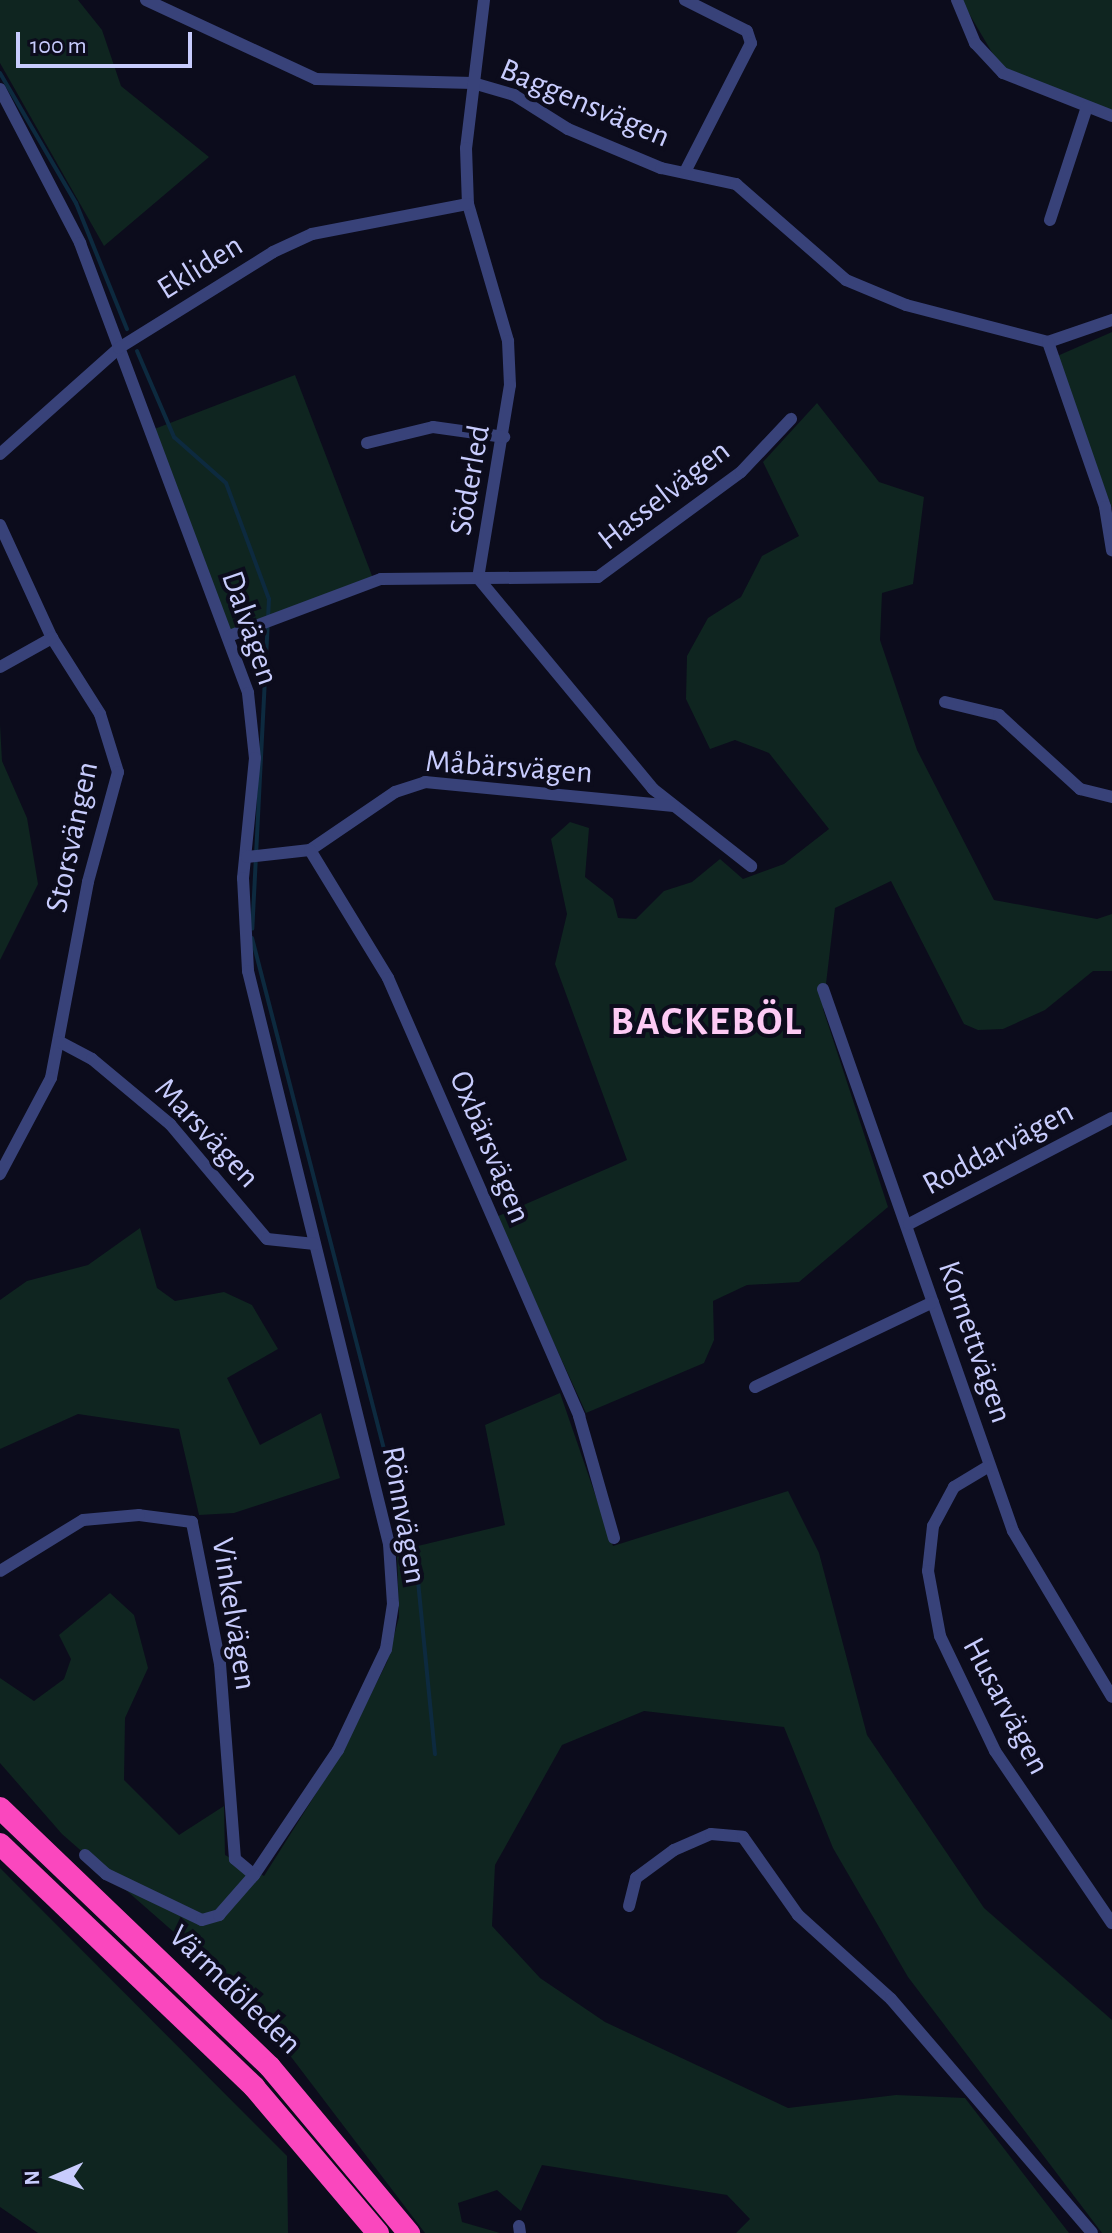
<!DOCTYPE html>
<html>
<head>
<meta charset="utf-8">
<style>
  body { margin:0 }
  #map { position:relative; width:1112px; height:2233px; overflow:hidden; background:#0c0c1c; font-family:"Alegreya Sans",sans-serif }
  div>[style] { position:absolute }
  .green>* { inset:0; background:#0f2520; transform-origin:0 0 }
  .stream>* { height:4px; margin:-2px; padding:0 2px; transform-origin:2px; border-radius:2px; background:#0d2a3f }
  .minor>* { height:12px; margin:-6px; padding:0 6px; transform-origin:6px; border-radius:6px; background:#384279 }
  .motorway>* { height:22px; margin:-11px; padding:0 11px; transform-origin:11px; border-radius:11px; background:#fa47be }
  span { translate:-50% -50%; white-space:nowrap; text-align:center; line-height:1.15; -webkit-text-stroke:8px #0c0c1c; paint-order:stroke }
  .street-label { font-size:32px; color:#c8ccfd }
  .district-label { font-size:40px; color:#fdcaf4; font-weight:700; letter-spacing:2px }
  .north { position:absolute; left:16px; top:2137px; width:80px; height:80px; -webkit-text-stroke:6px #0c0c1c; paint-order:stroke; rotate:268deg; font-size:22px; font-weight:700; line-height:32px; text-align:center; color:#c8ccfd }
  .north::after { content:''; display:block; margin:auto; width:28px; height:36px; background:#c8ccfd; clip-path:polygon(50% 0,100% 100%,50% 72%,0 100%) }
  .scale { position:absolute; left:16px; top:32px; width:176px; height:36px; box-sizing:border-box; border:4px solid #c8ccfd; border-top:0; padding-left:10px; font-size:24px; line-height:28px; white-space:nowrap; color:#c8ccfd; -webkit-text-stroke:6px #0c0c1c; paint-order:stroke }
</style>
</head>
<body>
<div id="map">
  <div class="green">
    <div style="clip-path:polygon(0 0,78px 0,102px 30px,121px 86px,209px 157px,104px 246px,0 63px)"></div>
    <div style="clip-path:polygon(961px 0,1112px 0,1112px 114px,1000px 66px)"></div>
    <div style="clip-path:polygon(1112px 332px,1112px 508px,1055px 357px)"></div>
    <div style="left:295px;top:375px;width:216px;height:152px;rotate:69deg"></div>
    <div style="clip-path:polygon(817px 403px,879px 482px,924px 497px,913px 584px,882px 593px,880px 640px,917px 750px,994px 900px,1097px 919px,1112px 914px,1112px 971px,1093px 971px,1045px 1010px,1003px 1029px,978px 1030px,964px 1024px,891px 881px,835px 908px,823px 1009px,888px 1207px,799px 1282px,747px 1285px,713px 1301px,714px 1340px,704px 1363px,586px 1413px,496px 1217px,627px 1160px,555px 964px,567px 914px,551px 839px,570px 822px,589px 828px,585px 877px,613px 899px,618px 918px,636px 919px,664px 891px,692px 882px,720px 859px,743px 879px,784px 864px,829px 829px,769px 753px,735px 740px,710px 749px,686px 699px,687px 656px,708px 618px,741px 597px,762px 556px,799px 536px,763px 462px)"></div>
    <div style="clip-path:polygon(0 724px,2px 761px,27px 818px,38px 884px,0 960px)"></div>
    <div style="clip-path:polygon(140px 1228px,157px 1288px,175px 1301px,224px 1292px,252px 1305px,278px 1349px,227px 1378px,260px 1445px,321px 1413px,340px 1478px,234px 1513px,199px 1515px,179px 1429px,78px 1414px,0 1449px,0 1300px,27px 1281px,88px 1265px)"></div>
    <div style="clip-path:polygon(560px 1393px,613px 1546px,788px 1491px,819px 1553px,867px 1735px,984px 1908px,1112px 2020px,1112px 2233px,1102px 2233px,908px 1977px,833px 1848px,784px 1727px,644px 1711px,562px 1745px,495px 1865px,492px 1926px,540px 1978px,605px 2022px,788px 2108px,896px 2095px,965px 2098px,1069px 2233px,736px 2233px,750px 2219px,727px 2195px,542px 2165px,521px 2211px,497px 2190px,458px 2203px,462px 2222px,500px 2233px,425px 2233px,241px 1991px,62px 1834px,0 1763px,0 1678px,34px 1701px,64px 1679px,71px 1659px,59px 1635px,110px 1593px,134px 1615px,148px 1668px,125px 1718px,124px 1780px,179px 1835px,224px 1806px,225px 1855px,264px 1876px,339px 1757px,387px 1662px,399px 1617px,397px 1551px,505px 1525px,485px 1425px)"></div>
    <div style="clip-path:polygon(0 1868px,287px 2156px,288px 2233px,38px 2233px,0 2207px)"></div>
  </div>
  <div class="stream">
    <div style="left:0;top:73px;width:151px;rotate:59.7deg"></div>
    <div style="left:76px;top:203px;width:136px;rotate:68deg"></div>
    <div style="left:137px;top:351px;width:94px;rotate:66.7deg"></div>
    <div style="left:174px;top:437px;width:69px;rotate:41.5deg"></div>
    <div style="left:226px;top:483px;width:124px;rotate:69.7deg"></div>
    <div style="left:269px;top:599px;width:330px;rotate:92.9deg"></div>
    <div style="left:252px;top:938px;width:664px;rotate:75.52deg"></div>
    <div style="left:418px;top:1581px;width:174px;rotate:84.4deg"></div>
  </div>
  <div class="minor">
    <div style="left:146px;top:0;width:187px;rotate:24.9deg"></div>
    <div style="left:316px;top:79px;width:157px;rotate:1.5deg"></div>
    <div style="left:473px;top:83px;width:43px;rotate:16.3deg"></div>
    <div style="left:514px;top:95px;width:64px;rotate:32.2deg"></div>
    <div style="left:568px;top:129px;width:101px;rotate:22.8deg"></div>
    <div style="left:661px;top:168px;width:77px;rotate:12deg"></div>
    <div style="left:736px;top:184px;width:146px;rotate:41.1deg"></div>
    <div style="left:846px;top:280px;width:65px;rotate:22.6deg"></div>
    <div style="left:906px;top:305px;width:147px;rotate:14.6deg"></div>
    <div style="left:1048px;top:342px;width:68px;rotate:-19deg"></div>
    <div style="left:484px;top:0;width:149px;rotate:96.9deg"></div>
    <div style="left:466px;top:148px;width:56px;rotate:88deg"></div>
    <div style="left:468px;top:204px;width:143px;rotate:73.7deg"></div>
    <div style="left:508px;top:341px;width:44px;rotate:87.4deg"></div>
    <div style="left:510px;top:385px;width:196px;rotate:99.4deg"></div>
    <div style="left:478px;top:578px;width:274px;rotate:50.3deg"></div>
    <div style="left:653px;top:789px;width:125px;rotate:38.2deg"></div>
    <div style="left:685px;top:0;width:69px;rotate:26.6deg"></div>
    <div style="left:747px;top:31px;width:13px;rotate:72deg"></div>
    <div style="left:751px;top:43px;width:143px;rotate:117.1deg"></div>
    <div style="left:957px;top:0;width:47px;rotate:67.3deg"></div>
    <div style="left:975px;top:43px;width:41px;rotate:47deg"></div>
    <div style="left:1003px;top:73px;width:117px;rotate:21.5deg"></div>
    <div style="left:0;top:89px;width:174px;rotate:62.5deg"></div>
    <div style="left:80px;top:243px;width:480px;rotate:69.5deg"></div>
    <div style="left:248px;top:693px;width:65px;rotate:83.9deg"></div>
    <div style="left:255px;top:758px;width:121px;rotate:95.7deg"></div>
    <div style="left:243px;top:878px;width:93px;rotate:86.9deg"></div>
    <div style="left:248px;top:971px;width:590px;rotate:76.18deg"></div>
    <div style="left:389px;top:1544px;width:60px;rotate:86.2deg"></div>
    <div style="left:393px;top:1604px;width:46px;rotate:98.8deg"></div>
    <div style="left:386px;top:1649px;width:112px;rotate:115.4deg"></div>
    <div style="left:338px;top:1750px;width:151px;rotate:123.9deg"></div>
    <div style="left:254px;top:1875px;width:25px;rotate:-140deg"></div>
    <div style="left:235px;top:1859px;width:196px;rotate:-94.4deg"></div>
    <div style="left:220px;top:1664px;width:145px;rotate:-101.2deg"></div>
    <div style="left:192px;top:1522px;width:53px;rotate:-172.5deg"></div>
    <div style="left:139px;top:1515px;width:56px;rotate:174.9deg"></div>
    <div style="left:83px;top:1520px;width:97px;rotate:148.4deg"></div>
    <div style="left:1050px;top:220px;width:119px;rotate:-71.9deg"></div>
    <div style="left:1048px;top:342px;width:175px;rotate:70.9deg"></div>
    <div style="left:1105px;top:507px;width:44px;rotate:80.8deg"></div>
    <div style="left:367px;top:443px;width:68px;rotate:-13.6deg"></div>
    <div style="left:433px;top:427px;width:72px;rotate:8deg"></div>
    <div style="left:0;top:454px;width:159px;rotate:-41.7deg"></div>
    <div style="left:119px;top:348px;width:181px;rotate:-31.9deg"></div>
    <div style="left:273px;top:252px;width:43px;rotate:-24.8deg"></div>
    <div style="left:312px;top:234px;width:159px;rotate:-10.9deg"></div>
    <div style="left:0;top:525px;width:124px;rotate:65.3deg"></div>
    <div style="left:52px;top:638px;width:90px;rotate:57.7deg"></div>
    <div style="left:100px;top:714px;width:61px;rotate:72.8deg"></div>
    <div style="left:118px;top:772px;width:114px;rotate:105.3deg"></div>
    <div style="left:88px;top:882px;width:199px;rotate:100.7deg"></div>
    <div style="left:51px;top:1078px;width:109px;rotate:118deg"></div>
    <div style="left:229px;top:636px;width:162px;rotate:-20.6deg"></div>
    <div style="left:381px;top:579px;width:217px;rotate:-0.5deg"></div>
    <div style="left:598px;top:577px;width:177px;rotate:-36.3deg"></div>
    <div style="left:741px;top:472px;width:73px;rotate:-46.7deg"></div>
    <div style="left:0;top:667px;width:60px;rotate:-29.1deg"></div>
    <div style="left:945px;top:702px;width:56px;rotate:13.5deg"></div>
    <div style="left:999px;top:715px;width:110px;rotate:42.4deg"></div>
    <div style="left:1080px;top:789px;width:33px;rotate:14deg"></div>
    <div style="left:310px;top:850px;width:103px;rotate:-34.3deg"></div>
    <div style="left:395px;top:792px;width:32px;rotate:-18deg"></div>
    <div style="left:425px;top:782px;width:250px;rotate:5.5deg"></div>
    <div style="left:247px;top:857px;width:63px;rotate:-6.3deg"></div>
    <div style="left:310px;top:850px;width:150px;rotate:58.6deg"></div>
    <div style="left:388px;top:978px;width:478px;rotate:66.4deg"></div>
    <div style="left:579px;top:1416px;width:127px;rotate:74deg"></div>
    <div style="left:823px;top:989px;width:574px;rotate:70.68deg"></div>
    <div style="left:1013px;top:1531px;width:193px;rotate:59.2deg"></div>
    <div style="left:60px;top:1042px;width:36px;rotate:28deg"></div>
    <div style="left:92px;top:1059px;width:102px;rotate:39.8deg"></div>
    <div style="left:170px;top:1124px;width:150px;rotate:49.9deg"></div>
    <div style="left:267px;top:1239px;width:48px;rotate:5.9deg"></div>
    <div style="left:909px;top:1224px;width:229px;rotate:-27.6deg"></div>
    <div style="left:755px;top:1387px;width:197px;rotate:-25.5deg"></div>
    <div style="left:989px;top:1466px;width:41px;rotate:149deg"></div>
    <div style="left:954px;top:1487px;width:44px;rotate:118.3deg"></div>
    <div style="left:933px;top:1526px;width:45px;rotate:96.3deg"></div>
    <div style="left:928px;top:1571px;width:66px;rotate:79.5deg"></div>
    <div style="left:940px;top:1636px;width:127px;rotate:64.4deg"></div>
    <div style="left:995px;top:1751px;width:208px;rotate:55.8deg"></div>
    <div style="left:85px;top:1855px;width:28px;rotate:42deg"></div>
    <div style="left:106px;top:1874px;width:106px;rotate:25.6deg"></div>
    <div style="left:202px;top:1920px;width:18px;rotate:-16deg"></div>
    <div style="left:219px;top:1915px;width:53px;rotate:-48.8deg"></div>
    <div style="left:629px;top:1906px;width:29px;rotate:-76deg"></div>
    <div style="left:636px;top:1878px;width:47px;rotate:-36.4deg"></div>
    <div style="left:674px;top:1850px;width:40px;rotate:-23.4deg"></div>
    <div style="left:711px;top:1834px;width:32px;rotate:5deg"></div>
    <div style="left:743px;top:1837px;width:95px;rotate:54.8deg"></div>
    <div style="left:798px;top:1915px;width:125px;rotate:42.1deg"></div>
    <div style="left:891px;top:1999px;width:308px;rotate:49.3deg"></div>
    <div style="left:519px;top:2226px;width:7px;rotate:82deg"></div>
  </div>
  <div class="motorway">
    <div style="left:0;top:1808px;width:374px;rotate:43.8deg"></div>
    <div style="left:270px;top:2067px;width:217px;rotate:50.1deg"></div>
    <div style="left:0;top:1844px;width:352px;rotate:43.7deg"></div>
    <div style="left:254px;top:2087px;width:192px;rotate:49.7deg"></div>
  </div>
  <div class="street-label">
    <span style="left:585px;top:103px;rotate:23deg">Baggensvägen</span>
    <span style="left:200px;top:267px;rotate:-32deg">Ekliden</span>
    <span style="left:470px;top:480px;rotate:-80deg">Söderled</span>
    <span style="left:664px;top:495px;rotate:-38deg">Hasselvägen</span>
    <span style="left:250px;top:628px;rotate:71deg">Dalvägen</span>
    <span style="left:509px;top:767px;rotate:4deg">Måbärsvägen</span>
    <span style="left:72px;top:837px;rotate:-78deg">Storsvängen</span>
    <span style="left:207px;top:1133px;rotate:47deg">Marsvägen</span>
    <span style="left:490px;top:1147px;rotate:67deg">Oxbärsvägen</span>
    <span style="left:998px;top:1148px;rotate:-28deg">Roddarvägen</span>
    <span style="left:975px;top:1342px;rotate:71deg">Kornettvägen</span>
    <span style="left:404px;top:1515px;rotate:80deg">Rönnvägen</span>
    <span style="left:234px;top:1614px;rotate:81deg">Vinkelvägen</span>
    <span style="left:1006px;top:1706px;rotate:62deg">Husarvägen</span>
    <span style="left:235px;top:1990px;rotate:44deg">Värmdöleden</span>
  </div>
  <div class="district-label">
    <span style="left:707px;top:1022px">BACKEBÖL</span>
  </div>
  <div class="north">N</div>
  <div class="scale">100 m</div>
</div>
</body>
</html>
